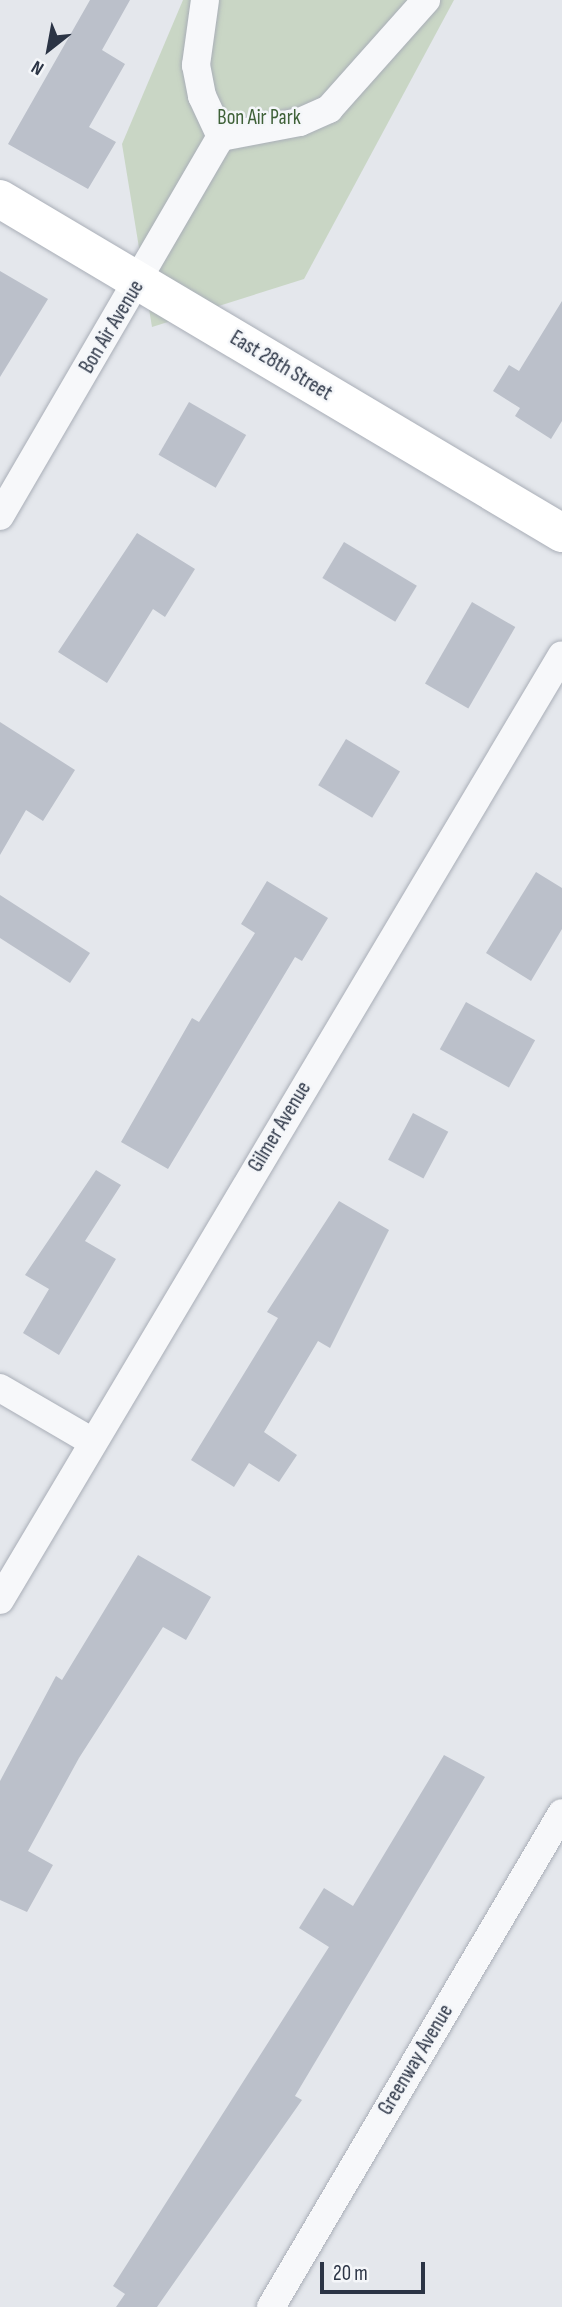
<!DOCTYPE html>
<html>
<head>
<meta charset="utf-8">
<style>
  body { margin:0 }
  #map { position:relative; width:562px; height:2307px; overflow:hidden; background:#e4e7ec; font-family:"Sofia Sans Condensed",sans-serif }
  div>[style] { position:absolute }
  .green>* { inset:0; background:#c9d6c5 }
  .building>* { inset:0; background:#bbc0ca; transform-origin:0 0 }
  .roads { filter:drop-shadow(0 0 2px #a9aeb7) drop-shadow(0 0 2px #a9aeb7) }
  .street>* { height:28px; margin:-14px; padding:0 14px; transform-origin:14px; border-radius:14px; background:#f7f8fa }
  .secondary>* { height:38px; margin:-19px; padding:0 19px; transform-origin:19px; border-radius:19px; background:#fff }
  span { translate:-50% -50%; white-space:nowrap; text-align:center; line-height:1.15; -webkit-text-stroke:5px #f4f6f9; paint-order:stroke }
  .park-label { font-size:21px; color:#3f6138 }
  .street-label { font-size:21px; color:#2b3445 }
  .north { position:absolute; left:14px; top:14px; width:70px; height:70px; -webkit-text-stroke:5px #f4f6f9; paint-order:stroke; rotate:211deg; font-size:19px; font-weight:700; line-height:28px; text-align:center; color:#2b3445 }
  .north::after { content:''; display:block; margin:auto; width:24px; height:32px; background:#2b3445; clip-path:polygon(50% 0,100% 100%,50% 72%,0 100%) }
  .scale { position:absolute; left:320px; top:2262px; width:105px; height:32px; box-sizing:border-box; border:4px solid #2b3445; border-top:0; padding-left:9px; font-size:21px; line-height:24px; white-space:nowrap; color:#2b3445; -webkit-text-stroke:5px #f4f6f9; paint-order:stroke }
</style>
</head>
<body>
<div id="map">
  <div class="green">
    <div style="clip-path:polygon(183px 0,454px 0,304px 279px,152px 327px,122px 144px)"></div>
  </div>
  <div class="building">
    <div style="clip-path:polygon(90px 0,130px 0,102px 50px,125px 64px,89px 127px,116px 142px,88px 189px,8px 144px)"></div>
    <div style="clip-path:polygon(0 271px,48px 299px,0 377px)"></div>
    <div style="clip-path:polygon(562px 301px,562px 421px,551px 439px,515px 416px,520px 408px,493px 391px,509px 365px,519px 371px)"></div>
    <div style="left:189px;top:402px;width:66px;height:61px;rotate:30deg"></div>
    <div style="clip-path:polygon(137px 533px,195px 569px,165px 617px,153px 609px,107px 683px,58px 652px)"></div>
    <div style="left:344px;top:542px;width:85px;height:42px;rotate:31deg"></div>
    <div style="left:472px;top:602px;width:50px;height:94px;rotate:30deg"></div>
    <div style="clip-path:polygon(0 722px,75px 770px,43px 821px,26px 810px,0 855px)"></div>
    <div style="left:346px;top:739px;width:63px;height:54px;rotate:31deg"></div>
    <div style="clip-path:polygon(536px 872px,562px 888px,562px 929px,531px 981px,486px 953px)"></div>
    <div style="clip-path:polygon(267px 881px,328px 918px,302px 961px,295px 957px,168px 1169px,121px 1142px,192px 1018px,199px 1022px,255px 933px,241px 924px)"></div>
    <div style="clip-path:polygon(0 895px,90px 953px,70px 983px,0 938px)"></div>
    <div style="left:466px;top:1002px;width:79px;height:54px;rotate:29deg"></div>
    <div style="left:413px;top:1113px;width:40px;height:53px;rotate:28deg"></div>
    <div style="clip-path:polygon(96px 1170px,121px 1185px,85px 1241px,116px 1259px,59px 1355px,23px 1333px,49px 1289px,25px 1275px)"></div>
    <div style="clip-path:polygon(339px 1201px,389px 1230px,330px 1348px,318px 1341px,264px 1432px,297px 1455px,279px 1482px,249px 1463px,234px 1487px,191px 1460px,278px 1318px,267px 1312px)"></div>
    <div style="clip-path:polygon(138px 1555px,211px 1597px,186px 1640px,163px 1627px,79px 1758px,28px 1851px,53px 1865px,27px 1912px,0 1900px,0 1781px,56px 1676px,62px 1680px)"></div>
    <div style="clip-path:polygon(444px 1755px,485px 1777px,295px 2096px,302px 2100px,157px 2307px,116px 2307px,125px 2294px,113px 2286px,329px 1947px,299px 1928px,324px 1888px,353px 1906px)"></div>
  </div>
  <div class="roads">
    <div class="street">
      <div style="left:205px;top:0;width:66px;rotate:97.9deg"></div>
      <div style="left:196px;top:65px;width:32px;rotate:79deg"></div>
      <div style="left:202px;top:96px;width:45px;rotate:65.1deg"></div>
      <div style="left:221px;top:137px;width:80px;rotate:-10.8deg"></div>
      <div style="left:300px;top:122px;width:32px;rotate:-24deg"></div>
      <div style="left:329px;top:109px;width:146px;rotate:-48.3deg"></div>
      <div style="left:0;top:516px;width:439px;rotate:-59.8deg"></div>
      <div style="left:0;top:1388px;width:105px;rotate:30.2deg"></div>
      <div style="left:0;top:1600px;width:1099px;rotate:-59.26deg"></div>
      <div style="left:271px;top:2307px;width:573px;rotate:-59.5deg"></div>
    </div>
    <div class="secondary">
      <div style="left:0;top:199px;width:654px;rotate:30.72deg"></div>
    </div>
  </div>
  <div class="park-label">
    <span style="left:259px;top:118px">Bon Air Park</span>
  </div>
  <div class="street-label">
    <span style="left:112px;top:327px;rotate:-59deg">Bon Air Avenue</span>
    <span style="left:281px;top:366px;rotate:31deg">East 28th Street</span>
    <span style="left:280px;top:1127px;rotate:-59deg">Gilmer Avenue</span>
    <span style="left:416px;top:2060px;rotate:-59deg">Greenway Avenue</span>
  </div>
  <div class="north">N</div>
  <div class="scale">20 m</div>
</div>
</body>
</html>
